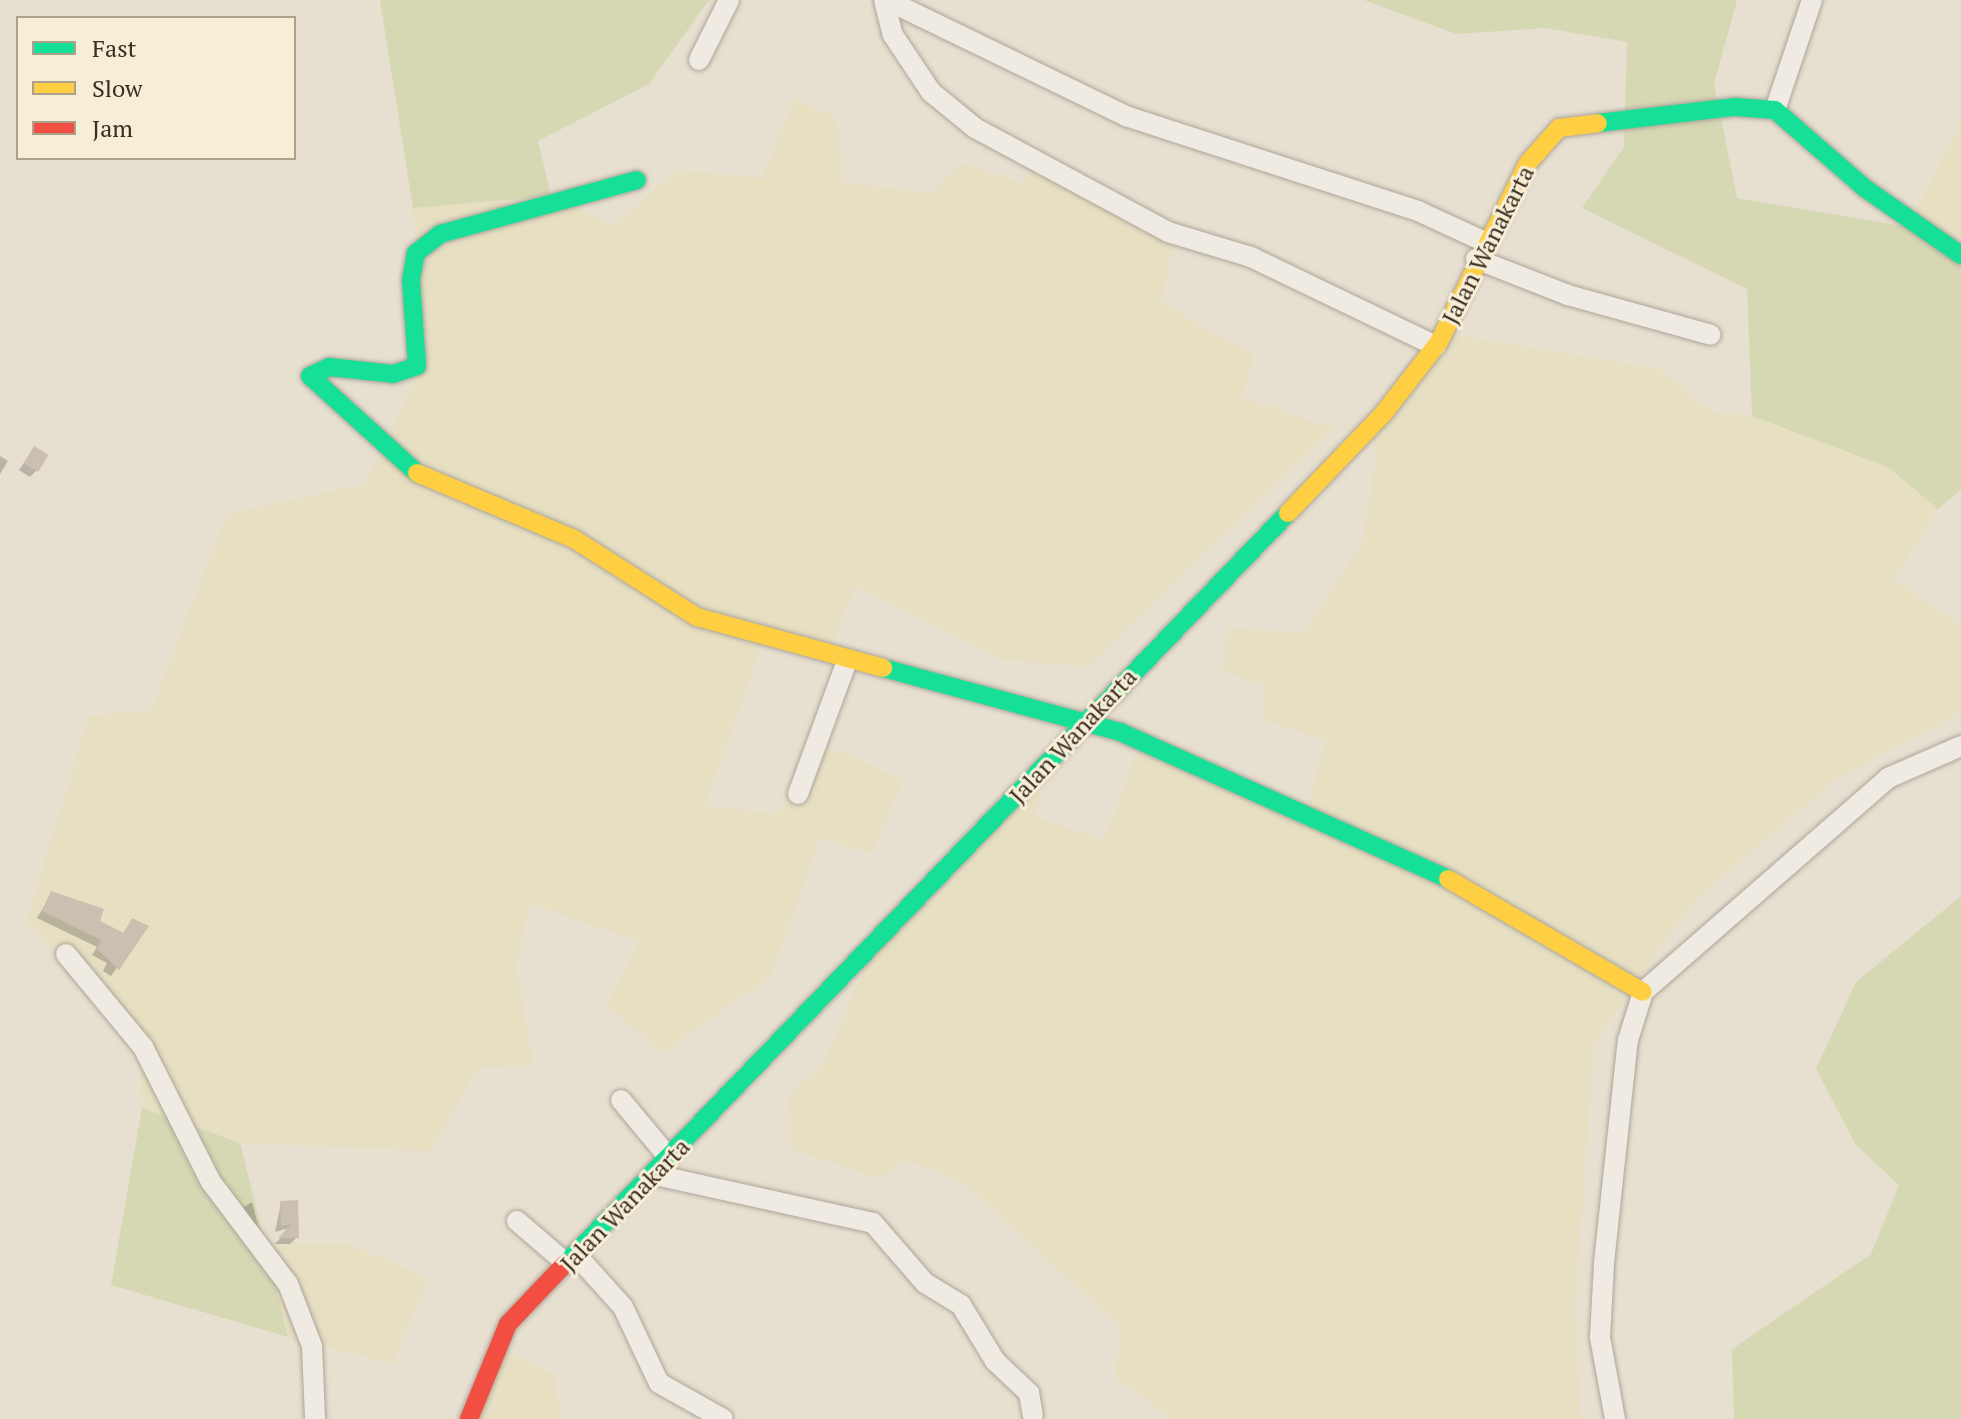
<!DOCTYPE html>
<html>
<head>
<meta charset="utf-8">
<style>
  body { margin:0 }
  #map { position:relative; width:1961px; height:1419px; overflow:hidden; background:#e7e0d1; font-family:"PT Serif",serif }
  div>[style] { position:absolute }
  .farmland>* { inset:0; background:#e6dfc2 }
  .green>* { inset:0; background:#d6d7b3 }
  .shadow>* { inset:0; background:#0003 }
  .building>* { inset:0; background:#cbbfb2; transform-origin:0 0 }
  .roads { filter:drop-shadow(0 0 2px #ada599) drop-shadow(0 0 2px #ada599) }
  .street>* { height:20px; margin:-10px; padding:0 10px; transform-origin:10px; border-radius:10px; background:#efebe3 }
  .fast>* { height:18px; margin:-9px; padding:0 9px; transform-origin:9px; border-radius:9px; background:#16e098 }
  .slow>* { height:18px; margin:-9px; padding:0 9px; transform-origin:9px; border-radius:9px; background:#ffcf43 }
  .jam>* { height:18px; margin:-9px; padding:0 9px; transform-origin:9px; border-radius:9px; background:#f24e42 }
  span { translate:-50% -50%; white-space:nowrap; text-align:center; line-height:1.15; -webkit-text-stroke:6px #f7eed8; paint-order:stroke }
  .street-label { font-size:24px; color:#3d2e20 }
  .legend { position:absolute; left:16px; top:16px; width:280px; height:144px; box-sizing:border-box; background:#f7eed8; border:2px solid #ada18e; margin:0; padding:10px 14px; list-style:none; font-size:24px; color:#3d2e20 }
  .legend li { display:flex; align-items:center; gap:16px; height:40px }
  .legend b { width:40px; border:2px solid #ada18e }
</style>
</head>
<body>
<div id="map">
  <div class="farmland">
    <div style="clip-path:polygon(795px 99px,837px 118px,842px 183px,933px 193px,962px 162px,1023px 183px,1041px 165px,1174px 238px,1161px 303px,1253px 354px,1243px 397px,1334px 428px,1088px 666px,1003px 660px,855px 587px,828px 653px,762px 644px,705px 806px,779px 814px,807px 737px,902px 780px,872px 854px,820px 838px,771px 976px,663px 1052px,606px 1006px,639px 942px,530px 903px,516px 966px,533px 1065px,477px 1068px,431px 1151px,240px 1143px,142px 1108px,139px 1029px,26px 923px,89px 716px,151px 710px,227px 514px,365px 484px,423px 364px,413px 208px,551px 196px,614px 226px,678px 170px,762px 178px)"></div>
    <div style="clip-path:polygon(1961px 119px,1961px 252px,1908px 227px)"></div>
    <div style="clip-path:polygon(1453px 335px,1659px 369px,1712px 412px,1752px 416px,1889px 467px,1938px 509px,1893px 579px,1961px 626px,1961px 711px,1835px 780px,1691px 904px,1594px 1044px,1575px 1307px,1581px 1419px,1174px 1419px,1115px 1378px,1121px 1327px,962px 1181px,904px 1160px,881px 1179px,791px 1149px,789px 1096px,825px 1062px,868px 959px,1054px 750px,1034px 817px,1105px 839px,1137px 752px,1304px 818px,1326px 740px,1264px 721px,1265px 684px,1224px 672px,1227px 628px,1304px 633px,1362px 542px,1377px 455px,1369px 428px)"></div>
    <div style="clip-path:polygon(261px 1242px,349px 1244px,428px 1278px,392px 1364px,288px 1337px)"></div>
    <div style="clip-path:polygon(505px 1349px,554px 1375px,561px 1419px,479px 1419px)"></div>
  </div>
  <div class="green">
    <div style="clip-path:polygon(380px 0,709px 0,649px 84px,538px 141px,551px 196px,413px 208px)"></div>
    <div style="clip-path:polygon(1364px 0,1737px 0,1714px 84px,1737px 198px,1908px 227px,1961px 252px,1961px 490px,1938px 509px,1888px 467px,1752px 416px,1747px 289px,1582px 208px,1624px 147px,1627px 42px,1545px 28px,1456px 34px)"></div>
    <div style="clip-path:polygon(1961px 896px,1961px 1419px,1734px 1419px,1732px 1349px,1871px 1254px,1899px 1185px,1856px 1145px,1816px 1069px,1856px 982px)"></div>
    <div style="clip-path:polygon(142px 1108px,240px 1143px,288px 1337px,111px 1285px)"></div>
  </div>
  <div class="shadow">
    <div style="clip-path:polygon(34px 448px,37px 470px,30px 477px,19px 470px)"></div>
    <div style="clip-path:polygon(0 456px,8px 461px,0 474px)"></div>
    <div style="clip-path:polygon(52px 893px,122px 935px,132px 920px,146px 927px,111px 976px,103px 971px,107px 963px,92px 955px,97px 947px,37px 918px)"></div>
    <div style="clip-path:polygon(252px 1202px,258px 1225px,253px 1231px,237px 1211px)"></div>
    <div style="clip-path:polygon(281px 1203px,297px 1237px,290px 1244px,275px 1244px,289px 1228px,275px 1232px)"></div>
  </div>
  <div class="building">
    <div style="left:34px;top:446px;width:17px;height:20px;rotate:31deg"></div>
    <div style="clip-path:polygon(51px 891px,104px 909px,100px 921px,124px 933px,132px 918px,149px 926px,119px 970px,97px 949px,101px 940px,42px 911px)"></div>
    <div style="clip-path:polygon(298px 1200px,299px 1238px,278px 1238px,291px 1224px,281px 1226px,280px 1201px)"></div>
  </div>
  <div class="roads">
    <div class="street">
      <div style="left:884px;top:0;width:36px;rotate:76deg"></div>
      <div style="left:893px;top:35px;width:69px;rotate:56.3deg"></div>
      <div style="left:931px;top:92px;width:57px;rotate:39.3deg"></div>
      <div style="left:975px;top:128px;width:219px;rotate:28.3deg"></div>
      <div style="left:1168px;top:232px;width:87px;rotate:16.8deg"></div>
      <div style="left:1251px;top:257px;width:205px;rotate:25.7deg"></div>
      <div style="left:887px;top:0;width:266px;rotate:25.9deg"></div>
      <div style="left:1126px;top:116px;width:307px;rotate:18deg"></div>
      <div style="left:1418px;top:211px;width:74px;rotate:24.8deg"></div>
      <div style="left:699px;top:60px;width:67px;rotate:-63.4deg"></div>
      <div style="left:1775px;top:110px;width:116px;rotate:-71.4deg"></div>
      <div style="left:1476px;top:259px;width:99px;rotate:21.4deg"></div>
      <div style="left:1568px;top:295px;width:148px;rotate:15.6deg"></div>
      <div style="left:798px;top:794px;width:142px;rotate:-69.8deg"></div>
      <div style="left:66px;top:954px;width:121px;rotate:50.4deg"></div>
      <div style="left:143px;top:1047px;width:151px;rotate:63.3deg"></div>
      <div style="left:211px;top:1182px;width:128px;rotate:53deg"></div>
      <div style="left:288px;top:1284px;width:66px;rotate:68.8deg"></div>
      <div style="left:312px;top:1346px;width:73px;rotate:87.6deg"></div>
      <div style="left:621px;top:1100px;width:75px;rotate:50.4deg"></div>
      <div style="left:655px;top:1175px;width:223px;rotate:12.4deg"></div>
      <div style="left:873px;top:1223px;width:79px;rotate:49.1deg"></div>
      <div style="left:925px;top:1283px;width:42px;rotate:31.4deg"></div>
      <div style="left:961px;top:1305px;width:66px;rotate:58.7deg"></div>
      <div style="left:995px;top:1361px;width:47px;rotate:43.3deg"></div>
      <div style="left:1029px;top:1393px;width:22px;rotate:80deg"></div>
      <div style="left:517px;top:1221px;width:66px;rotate:40.7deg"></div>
      <div style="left:578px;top:1257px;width:67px;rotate:48deg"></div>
      <div style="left:623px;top:1307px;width:84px;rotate:64.7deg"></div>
      <div style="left:659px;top:1383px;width:73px;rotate:29.4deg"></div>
      <div style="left:1615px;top:1419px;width:83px;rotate:-100.4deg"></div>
      <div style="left:1600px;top:1337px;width:74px;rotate:-86.9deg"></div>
      <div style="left:1604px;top:1263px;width:224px;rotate:-83.9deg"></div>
      <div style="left:1628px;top:1040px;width:50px;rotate:-72.6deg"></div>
      <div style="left:1643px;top:992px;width:325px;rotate:-41.1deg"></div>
      <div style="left:1888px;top:778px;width:80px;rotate:-23.7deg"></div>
    </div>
    <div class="fast">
      <div style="left:1598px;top:123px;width:138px;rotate:-6.7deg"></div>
      <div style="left:1735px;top:107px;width:40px;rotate:4.3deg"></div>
      <div style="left:1775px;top:110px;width:121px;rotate:41deg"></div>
      <div style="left:1866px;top:189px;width:116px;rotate:34.8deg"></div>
      <div style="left:417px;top:473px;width:144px;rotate:-137.8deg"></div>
      <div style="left:310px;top:376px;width:21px;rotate:-25deg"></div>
      <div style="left:329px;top:367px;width:64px;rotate:6.2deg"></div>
      <div style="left:393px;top:374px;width:25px;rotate:-18deg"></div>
      <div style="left:417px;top:366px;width:86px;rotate:-94deg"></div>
      <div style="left:411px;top:280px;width:27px;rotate:-80deg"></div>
      <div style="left:416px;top:253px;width:31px;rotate:-38deg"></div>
      <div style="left:440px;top:234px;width:204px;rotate:-15.3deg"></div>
      <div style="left:883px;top:668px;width:245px;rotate:15.1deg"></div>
      <div style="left:1120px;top:732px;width:359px;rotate:24.1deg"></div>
      <div style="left:565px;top:1264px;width:1042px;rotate:-46.09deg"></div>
    </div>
    <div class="slow">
      <div style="left:417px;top:473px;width:170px;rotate:22.8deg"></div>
      <div style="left:574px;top:539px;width:146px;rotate:32.4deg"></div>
      <div style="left:697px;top:617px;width:193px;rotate:15.3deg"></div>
      <div style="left:1288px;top:513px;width:137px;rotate:-46.2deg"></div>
      <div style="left:1383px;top:414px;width:91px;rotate:-52.1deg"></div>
      <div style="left:1439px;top:342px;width:200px;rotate:-63.6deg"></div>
      <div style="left:1528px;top:163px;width:47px;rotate:-48.5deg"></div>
      <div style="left:1559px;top:128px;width:39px;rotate:-7deg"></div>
      <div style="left:1448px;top:879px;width:225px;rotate:30.1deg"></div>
    </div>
    <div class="jam">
      <div style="left:469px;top:1419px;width:103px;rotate:-67.7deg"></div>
      <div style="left:508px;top:1324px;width:83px;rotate:-46.5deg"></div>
    </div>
  </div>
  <div class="street-label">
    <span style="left:1488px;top:245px;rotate:-63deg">Jalan Wanakarta</span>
    <span style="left:1073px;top:736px;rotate:-47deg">Jalan Wanakarta</span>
    <span style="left:625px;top:1205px;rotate:-46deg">Jalan Wanakarta</span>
  </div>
  <ul class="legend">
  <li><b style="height:10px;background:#16e098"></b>Fast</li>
  <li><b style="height:10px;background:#ffcf43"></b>Slow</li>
  <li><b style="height:10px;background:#f24e42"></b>Jam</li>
  </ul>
</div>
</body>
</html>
